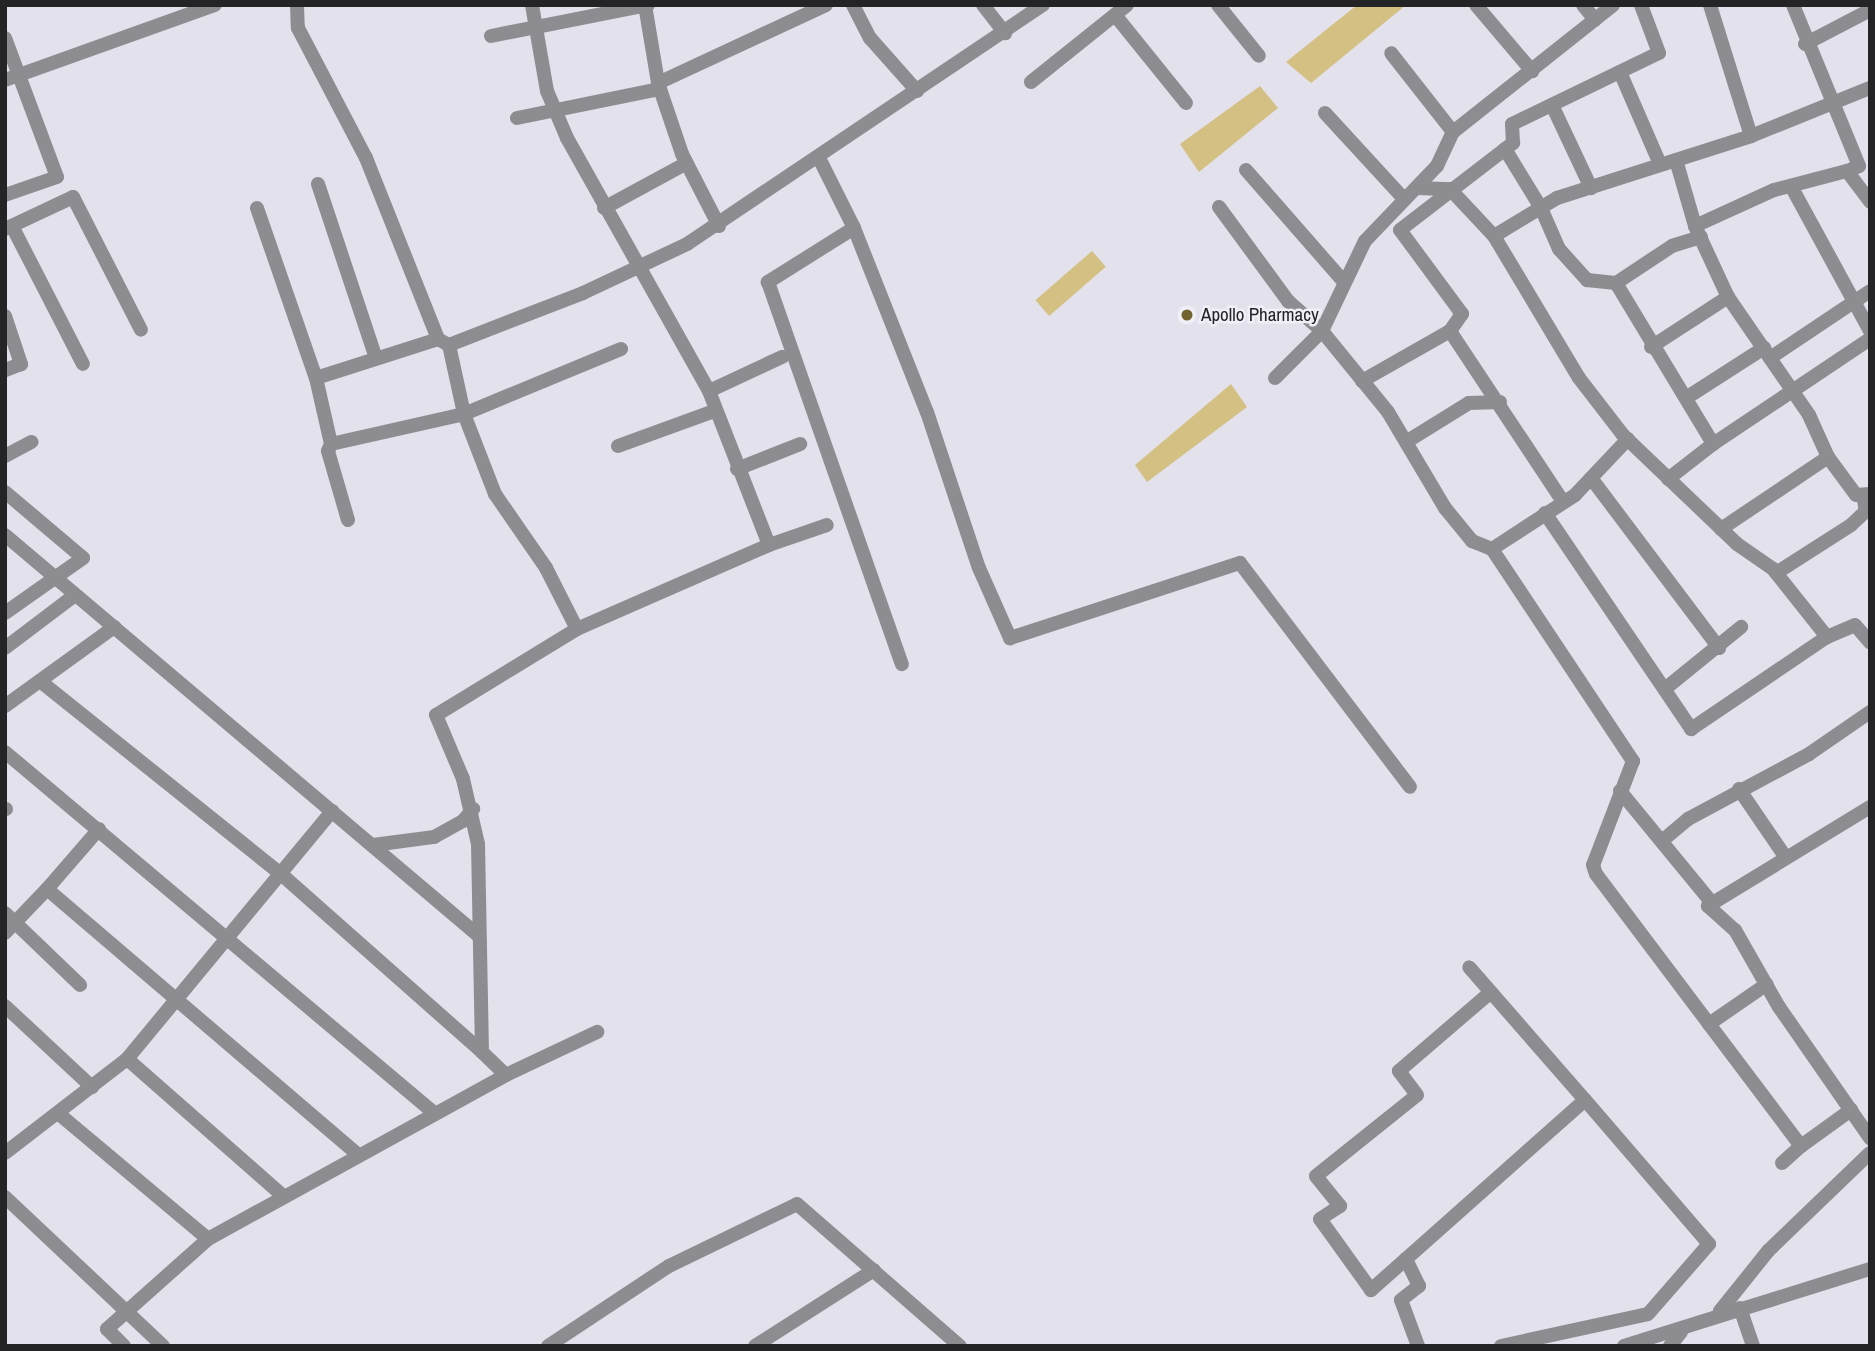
<!DOCTYPE html>
<html>
<head>
<meta charset="utf-8">
<style>
  body { margin:0 }
  #map { position:relative; width:1875px; height:1351px; overflow:hidden; background:#e3e1eb; font-family:"Archivo Narrow",sans-serif }
  div>[style] { position:absolute }
  .green>* { inset:0; background:#d3c082; transform-origin:0 0 }
  .minor>* { height:14px; margin:-7px; padding:0 7px; transform-origin:7px; border-radius:7px; background:#8d8d91 }
  .dots>* { width:19px; height:19px; translate:-50% -50%; box-sizing:border-box; border:4px solid #f0eff8; border-radius:50% }
  span { translate:-50% -50%; white-space:nowrap; text-align:center; line-height:1.15; -webkit-text-stroke:5px #f0eff8; paint-order:stroke }
  .poi-label { font-size:19px; color:#242427 }
  .left { translate:0 -50%; text-align:left }
  .frame { position:absolute; inset:0; border:7px solid #242427; pointer-events:none }
</style>
</head>
<body>
<div id="map">
  <div class="green">
    <div style="clip-path:polygon(1357px 5px,1406px 5px,1311px 83px,1286px 62px)"></div>
    <div style="clip-path:polygon(1260px 86px,1278px 108px,1199px 172px,1180px 144px)"></div>
    <div style="left:1092px;top:251px;width:21px;height:75px;rotate:49deg"></div>
    <div style="clip-path:polygon(1231px 384px,1247px 407px,1147px 482px,1135px 465px)"></div>
  </div>
  <div class="minor">
    <div style="left:297px;top:5px;width:23px;rotate:88deg"></div>
    <div style="left:298px;top:28px;width:147px;rotate:62.4deg"></div>
    <div style="left:366px;top:158px;width:195px;rotate:68.3deg"></div>
    <div style="left:438px;top:339px;width:13px;rotate:29deg"></div>
    <div style="left:449px;top:345px;width:144px;rotate:-21.2deg"></div>
    <div style="left:583px;top:293px;width:115px;rotate:-25.2deg"></div>
    <div style="left:687px;top:244px;width:429px;rotate:-33.9deg"></div>
    <div style="left:532px;top:5px;width:87px;rotate:80.1deg"></div>
    <div style="left:547px;top:91px;width:51px;rotate:66.9deg"></div>
    <div style="left:567px;top:138px;width:290px;rotate:60.7deg"></div>
    <div style="left:709px;top:391px;width:165px;rotate:68.7deg"></div>
    <div style="left:769px;top:545px;width:210px;rotate:156.4deg"></div>
    <div style="left:577px;top:629px;width:165px;rotate:148.6deg"></div>
    <div style="left:436px;top:715px;width:69px;rotate:67.1deg"></div>
    <div style="left:463px;top:779px;width:67px;rotate:77deg"></div>
    <div style="left:478px;top:844px;width:208px;rotate:88.9deg"></div>
    <div style="left:482px;top:1052px;width:33px;rotate:44deg"></div>
    <div style="left:506px;top:1075px;width:101px;rotate:-25.3deg"></div>
    <div style="left:645px;top:5px;width:79px;rotate:80.5deg"></div>
    <div style="left:658px;top:83px;width:75px;rotate:71.3deg"></div>
    <div style="left:682px;top:154px;width:81px;rotate:62.8deg"></div>
    <div style="left:853px;top:5px;width:37px;rotate:63deg"></div>
    <div style="left:870px;top:38px;width:71px;rotate:48.4deg"></div>
    <div style="left:983px;top:5px;width:36px;rotate:52deg"></div>
    <div style="left:1218px;top:5px;width:65px;rotate:51.2deg"></div>
    <div style="left:1476px;top:5px;width:87px;rotate:49.7deg"></div>
    <div style="left:1583px;top:5px;width:19px;rotate:51deg"></div>
    <div style="left:1793px;top:5px;width:174px;rotate:67.7deg"></div>
    <div style="left:1859px;top:166px;width:13px;rotate:157deg"></div>
    <div style="left:1847px;top:171px;width:39px;rotate:53deg"></div>
    <div style="left:1115px;top:15px;width:113px;rotate:51.1deg"></div>
    <div style="left:491px;top:36px;width:160px;rotate:-11.2deg"></div>
    <div style="left:5px;top:38px;width:148px;rotate:69.5deg"></div>
    <div style="left:57px;top:177px;width:55px;rotate:160.9deg"></div>
    <div style="left:1805px;top:44px;width:73px;rotate:-27.6deg"></div>
    <div style="left:1620px;top:72px;width:100px;rotate:66.5deg"></div>
    <div style="left:5px;top:80px;width:223px;rotate:-19.7deg"></div>
    <div style="left:1031px;top:82px;width:123px;rotate:-38.7deg"></div>
    <div style="left:658px;top:83px;width:185px;rotate:-24.9deg"></div>
    <div style="left:1552px;top:105px;width:92px;rotate:64.8deg"></div>
    <div style="left:1325px;top:113px;width:117px;rotate:47.4deg"></div>
    <div style="left:517px;top:118px;width:146px;rotate:-11.5deg"></div>
    <div style="left:1453px;top:132px;width:204px;rotate:-38.4deg"></div>
    <div style="left:1751px;top:136px;width:128px;rotate:-22deg"></div>
    <div style="left:1505px;top:149px;width:69px;rotate:58.6deg"></div>
    <div style="left:1541px;top:208px;width:45px;rotate:66.3deg"></div>
    <div style="left:1559px;top:249px;width:42px;rotate:47.9deg"></div>
    <div style="left:1587px;top:280px;width:29px;rotate:6deg"></div>
    <div style="left:819px;top:158px;width:78px;rotate:63.4deg"></div>
    <div style="left:854px;top:228px;width:198px;rotate:68.4deg"></div>
    <div style="left:927px;top:412px;width:164px;rotate:71.6deg"></div>
    <div style="left:979px;top:568px;width:77px;rotate:66.1deg"></div>
    <div style="left:1010px;top:638px;width:242px;rotate:-18.1deg"></div>
    <div style="left:1240px;top:563px;width:281px;rotate:52.8deg"></div>
    <div style="left:1676px;top:160px;width:69px;rotate:73.9deg"></div>
    <div style="left:1695px;top:226px;width:78px;rotate:65.1deg"></div>
    <div style="left:1728px;top:297px;width:143px;rotate:55.5deg"></div>
    <div style="left:1809px;top:415px;width:46px;rotate:65.7deg"></div>
    <div style="left:1828px;top:457px;width:47px;rotate:53.6deg"></div>
    <div style="left:1856px;top:495px;width:14px;rotate:-4deg"></div>
    <div style="left:1246px;top:170px;width:149px;rotate:48.8deg"></div>
    <div style="left:318px;top:184px;width:183px;rotate:71.6deg"></div>
    <div style="left:1791px;top:186px;width:165px;rotate:61.4deg"></div>
    <div style="left:1417px;top:188px;width:33px;rotate:2deg"></div>
    <div style="left:1450px;top:189px;width:64px;rotate:46.9deg"></div>
    <div style="left:1494px;top:236px;width:165px;rotate:59.1deg"></div>
    <div style="left:1579px;top:378px;width:72px;rotate:52.3deg"></div>
    <div style="left:1623px;top:435px;width:158px;rotate:43.7deg"></div>
    <div style="left:1737px;top:544px;width:44px;rotate:34.8deg"></div>
    <div style="left:1773px;top:569px;width:87px;rotate:51.5deg"></div>
    <div style="left:1827px;top:637px;width:30px;rotate:-23deg"></div>
    <div style="left:1855px;top:625px;width:23px;rotate:49deg"></div>
    <div style="left:1219px;top:207px;width:117px;rotate:53.7deg"></div>
    <div style="left:1288px;top:301px;width:45px;rotate:41.4deg"></div>
    <div style="left:1322px;top:331px;width:104px;rotate:50.8deg"></div>
    <div style="left:1388px;top:412px;width:112px;rotate:59.3deg"></div>
    <div style="left:1445px;top:508px;width:43px;rotate:50.7deg"></div>
    <div style="left:1472px;top:541px;width:22px;rotate:22deg"></div>
    <div style="left:1492px;top:549px;width:99px;rotate:-33deg"></div>
    <div style="left:1575px;top:495px;width:77px;rotate:-46.6deg"></div>
    <div style="left:257px;top:208px;width:180px;rotate:70.9deg"></div>
    <div style="left:316px;top:378px;width:68px;rotate:77.2deg"></div>
    <div style="left:604px;top:208px;width:94px;rotate:-28.5deg"></div>
    <div style="left:12px;top:226px;width:155px;rotate:62.8deg"></div>
    <div style="left:1695px;top:226px;width:87px;rotate:-24.5deg"></div>
    <div style="left:1774px;top:190px;width:75px;rotate:-14.6deg"></div>
    <div style="left:854px;top:228px;width:102px;rotate:147.9deg"></div>
    <div style="left:768px;top:282px;width:405px;rotate:70.7deg"></div>
    <div style="left:5px;top:229px;width:75px;rotate:-25.2deg"></div>
    <div style="left:73px;top:197px;width:149px;rotate:62.9deg"></div>
    <div style="left:1494px;top:236px;width:74px;rotate:-31.1deg"></div>
    <div style="left:1557px;top:198px;width:204px;rotate:-17.7deg"></div>
    <div style="left:1751px;top:136px;width:137px;rotate:-107.4deg"></div>
    <div style="left:1701px;top:237px;width:30px;rotate:163deg"></div>
    <div style="left:1672px;top:246px;width:67px;rotate:146.5deg"></div>
    <div style="left:1616px;top:283px;width:188px;rotate:58.9deg"></div>
    <div style="left:1713px;top:444px;width:189px;rotate:-33.8deg"></div>
    <div style="left:5px;top:316px;width:51px;rotate:71.6deg"></div>
    <div style="left:21px;top:364px;width:17px;rotate:159deg"></div>
    <div style="left:1450px;top:331px;width:205px;rotate:56.5deg"></div>
    <div style="left:449px;top:345px;width:71px;rotate:77.7deg"></div>
    <div style="left:464px;top:414px;width:170px;rotate:-22.5deg"></div>
    <div style="left:1651px;top:347px;width:92px;rotate:-33deg"></div>
    <div style="left:1770px;top:358px;width:120px;rotate:-33.8deg"></div>
    <div style="left:316px;top:378px;width:128px;rotate:-17.7deg"></div>
    <div style="left:1275px;top:378px;width:66px;rotate:-45deg"></div>
    <div style="left:1322px;top:331px;width:100px;rotate:-64.5deg"></div>
    <div style="left:1365px;top:241px;width:104px;rotate:-46.2deg"></div>
    <div style="left:1437px;top:166px;width:38px;rotate:-65deg"></div>
    <div style="left:1453px;top:132px;width:100px;rotate:-128.1deg"></div>
    <div style="left:1362px;top:381px;width:101px;rotate:-29.6deg"></div>
    <div style="left:1450px;top:331px;width:21px;rotate:-55deg"></div>
    <div style="left:1462px;top:314px;width:104px;rotate:-126.4deg"></div>
    <div style="left:1400px;top:230px;width:143px;rotate:-37.6deg"></div>
    <div style="left:1513px;top:143px;width:19px;rotate:-93deg"></div>
    <div style="left:1512px;top:124px;width:163px;rotate:-25.8deg"></div>
    <div style="left:1659px;top:53px;width:51px;rotate:-110.6deg"></div>
    <div style="left:709px;top:391px;width:81px;rotate:-25deg"></div>
    <div style="left:1686px;top:398px;width:93px;rotate:-32.7deg"></div>
    <div style="left:1406px;top:442px;width:74px;rotate:-31.8deg"></div>
    <div style="left:1469px;top:403px;width:31px;rotate:-2deg"></div>
    <div style="left:618px;top:446px;width:102px;rotate:-20deg"></div>
    <div style="left:5px;top:456px;width:30px;rotate:-28deg"></div>
    <div style="left:737px;top:469px;width:68px;rotate:-21.6deg"></div>
    <div style="left:1591px;top:478px;width:213px;rotate:53deg"></div>
    <div style="left:1668px;top:479px;width:57px;rotate:-37.9deg"></div>
    <div style="left:5px;top:492px;width:102px;rotate:40.2deg"></div>
    <div style="left:83px;top:558px;width:95px;rotate:144.8deg"></div>
    <div style="left:1545px;top:513px;width:261px;rotate:55.9deg"></div>
    <div style="left:1691px;top:729px;width:164px;rotate:-34.1deg"></div>
    <div style="left:348px;top:520px;width:72px;rotate:-106.2deg"></div>
    <div style="left:328px;top:451px;width:8px;rotate:-67deg"></div>
    <div style="left:331px;top:444px;width:136px;rotate:-12.7deg"></div>
    <div style="left:464px;top:414px;width:86px;rotate:68.8deg"></div>
    <div style="left:495px;top:494px;width:90px;rotate:55.4deg"></div>
    <div style="left:546px;top:568px;width:68px;rotate:63.1deg"></div>
    <div style="left:1721px;top:529px;width:129px;rotate:-33.9deg"></div>
    <div style="left:5px;top:535px;width:621px;rotate:40.23deg"></div>
    <div style="left:769px;top:545px;width:61px;rotate:-19deg"></div>
    <div style="left:1492px;top:549px;width:255px;rotate:56.4deg"></div>
    <div style="left:1633px;top:761px;width:111px;rotate:111deg"></div>
    <div style="left:1593px;top:865px;width:9px;rotate:72deg"></div>
    <div style="left:1596px;top:874px;width:188px;rotate:53deg"></div>
    <div style="left:1709px;top:1024px;width:70px;rotate:-34.6deg"></div>
    <div style="left:1776px;top:573px;width:89px;rotate:-32.6deg"></div>
    <div style="left:1851px;top:525px;width:21px;rotate:-43deg"></div>
    <div style="left:1866px;top:511px;width:16px;rotate:-101deg"></div>
    <div style="left:5px;top:648px;width:88px;rotate:-37.1deg"></div>
    <div style="left:40px;top:681px;width:309px;rotate:38.7deg"></div>
    <div style="left:281px;top:874px;width:268px;rotate:41.5deg"></div>
    <div style="left:1666px;top:688px;width:97px;rotate:-39.1deg"></div>
    <div style="left:5px;top:706px;width:135px;rotate:-35.9deg"></div>
    <div style="left:5px;top:752px;width:559px;rotate:40.07deg"></div>
    <div style="left:1739px;top:789px;width:83px;rotate:55.7deg"></div>
    <div style="left:1620px;top:791px;width:145px;rotate:50.6deg"></div>
    <div style="left:1870px;top:807px;width:190px;rotate:148.6deg"></div>
    <div style="left:1708px;top:906px;width:36px;rotate:42deg"></div>
    <div style="left:1735px;top:930px;width:89px;rotate:60.3deg"></div>
    <div style="left:1779px;top:1007px;width:160px;rotate:55.2deg"></div>
    <div style="left:5px;top:809px;width:1px"></div>
    <div style="left:99px;top:829px;width:79px;rotate:130.9deg"></div>
    <div style="left:47px;top:889px;width:408px;rotate:40.5deg"></div>
    <div style="left:1663px;top:840px;width:33px;rotate:-40deg"></div>
    <div style="left:1688px;top:819px;width:137px;rotate:-28.2deg"></div>
    <div style="left:1809px;top:754px;width:74px;rotate:-34.5deg"></div>
    <div style="left:373px;top:845px;width:62px;rotate:-7.5deg"></div>
    <div style="left:434px;top:837px;width:33px;rotate:-29deg"></div>
    <div style="left:463px;top:821px;width:16px;rotate:-50deg"></div>
    <div style="left:5px;top:913px;width:104px;rotate:43.8deg"></div>
    <div style="left:5px;top:933px;width:61px;rotate:-46.3deg"></div>
    <div style="left:5px;top:1006px;width:119px;rotate:43deg"></div>
    <div style="left:1709px;top:1024px;width:153px;rotate:53deg"></div>
    <div style="left:1801px;top:1146px;width:62px;rotate:-35.8deg"></div>
    <div style="left:59px;top:1114px;width:194px;rotate:40deg"></div>
    <div style="left:5px;top:1153px;width:154px;rotate:-37.6deg"></div>
    <div style="left:1782px;top:1163px;width:25px;rotate:-42deg"></div>
    <div style="left:282px;top:1195px;width:206px;rotate:-138.7deg"></div>
    <div style="left:127px;top:1059px;width:322px;rotate:-50.4deg"></div>
    <div style="left:5px;top:1197px;width:217px;rotate:43.3deg"></div>
    <div style="left:1406px;top:1259px;width:47px;rotate:138.5deg"></div>
    <div style="left:1371px;top:1290px;width:87px;rotate:-125.7deg"></div>
    <div style="left:1320px;top:1219px;width:24px;rotate:-33deg"></div>
    <div style="left:1340px;top:1206px;width:38px;rotate:-129deg"></div>
    <div style="left:1316px;top:1176px;width:129px;rotate:-38.7deg"></div>
    <div style="left:1417px;top:1095px;width:30px;rotate:-127deg"></div>
    <div style="left:1399px;top:1071px;width:121px;rotate:-40.7deg"></div>
    <div style="left:1740px;top:1308px;width:40px;rotate:71.1deg"></div>
    <div style="left:1720px;top:1311px;width:77px;rotate:-51.3deg"></div>
    <div style="left:1768px;top:1251px;width:141px;rotate:-43.9deg"></div>
    <div style="left:124px;top:1346px;width:24px;rotate:-135deg"></div>
    <div style="left:107px;top:1329px;width:135px;rotate:-41.7deg"></div>
    <div style="left:208px;top:1239px;width:340px;rotate:-28.8deg"></div>
    <div style="left:548px;top:1346px;width:145px;rotate:-33.5deg"></div>
    <div style="left:669px;top:1266px;width:142px;rotate:-25.8deg"></div>
    <div style="left:797px;top:1204px;width:216px;rotate:41.1deg"></div>
    <div style="left:755px;top:1346px;width:141px;rotate:-32.6deg"></div>
    <div style="left:1418px;top:1346px;width:49px;rotate:-110.3deg"></div>
    <div style="left:1401px;top:1300px;width:23px;rotate:-38deg"></div>
    <div style="left:1419px;top:1286px;width:30px;rotate:-116deg"></div>
    <div style="left:1406px;top:1259px;width:239px;rotate:-41.6deg"></div>
    <div style="left:1585px;top:1100px;width:176px;rotate:-131.1deg"></div>
    <div style="left:1501px;top:1346px;width:150px;rotate:-12.3deg"></div>
    <div style="left:1648px;top:1314px;width:93px;rotate:-48.9deg"></div>
    <div style="left:1709px;top:1244px;width:190px;rotate:-130.7deg"></div>
    <div style="left:1624px;top:1346px;width:258px;rotate:-17.4deg"></div>
    <div style="left:1670px;top:1346px;width:18px;rotate:-52deg"></div>
  </div>
  <div class="dots">
    <div style="left:1187px;top:315px;background:#736331"></div>
  </div>
  <div class="poi-label">
    <span class="left" style="left:1201px;top:315px">Apollo Pharmacy</span>
  </div>
  <div class="frame"></div>
</div>
</body>
</html>
